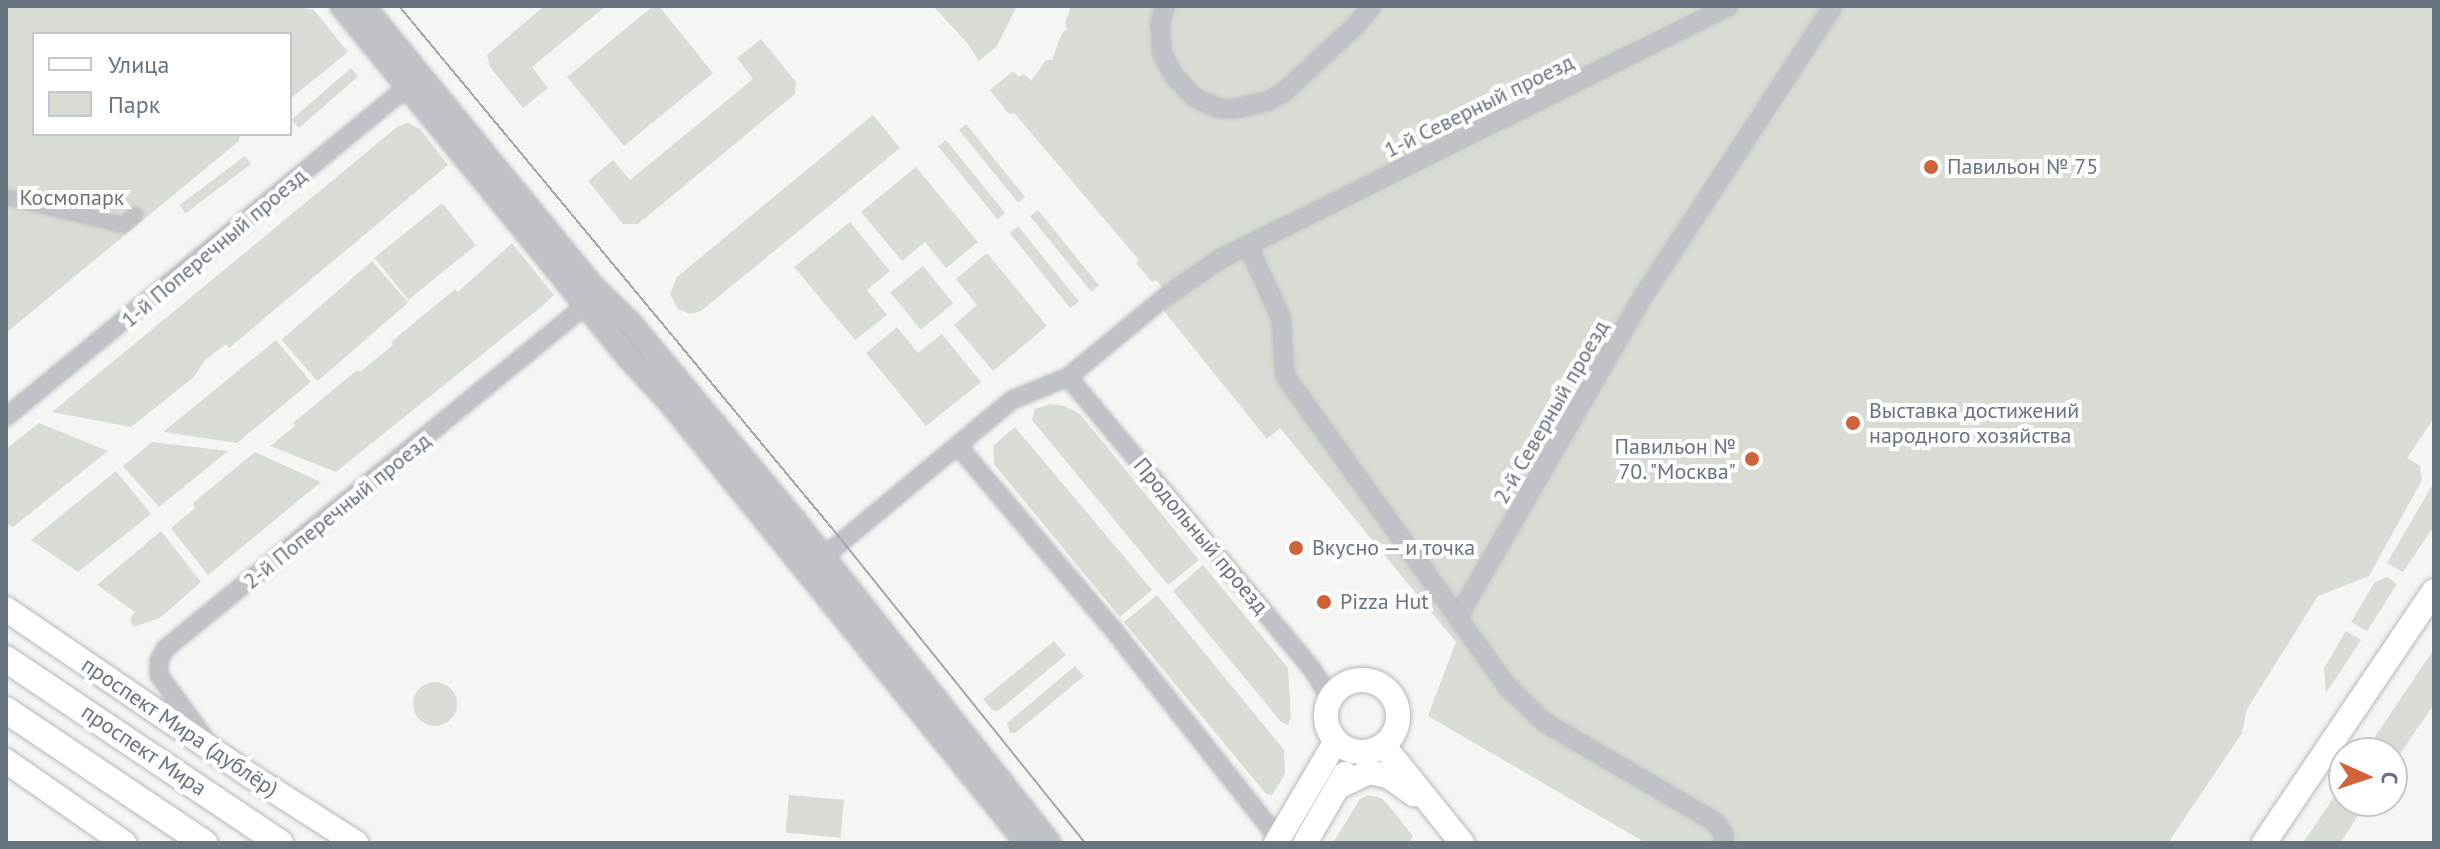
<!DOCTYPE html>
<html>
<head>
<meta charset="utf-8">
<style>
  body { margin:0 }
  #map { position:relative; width:2440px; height:849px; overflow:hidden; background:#f5f6f3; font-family:"PT Sans",sans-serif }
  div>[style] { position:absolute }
  .green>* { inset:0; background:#d7dcd4; transform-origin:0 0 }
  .round { border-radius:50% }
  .roads { filter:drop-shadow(0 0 2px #b4b8bc) drop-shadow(0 0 2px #b4b8bc) }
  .pedestrian>* { height:12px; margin:-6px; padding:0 6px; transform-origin:6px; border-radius:6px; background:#bfc2c6 }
  .minor>* { height:16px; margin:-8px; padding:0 8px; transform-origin:8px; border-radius:8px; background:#bfc2c6 }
  .tertiary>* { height:22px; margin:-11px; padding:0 11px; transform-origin:11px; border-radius:11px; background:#bfc2c6 }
  .secondary>* { height:24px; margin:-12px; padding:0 12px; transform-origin:12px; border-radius:12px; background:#fff }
  .secondary>.ring { margin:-12px; padding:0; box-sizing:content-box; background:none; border:24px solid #fff; border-radius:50% }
  .primary>* { height:26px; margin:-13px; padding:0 13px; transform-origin:13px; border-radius:13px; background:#fff }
  .tram>* { height:2px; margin:-1px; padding:0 1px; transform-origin:1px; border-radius:1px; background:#a3a7ac }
  .dots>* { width:22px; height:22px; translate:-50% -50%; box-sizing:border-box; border:4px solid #fff; border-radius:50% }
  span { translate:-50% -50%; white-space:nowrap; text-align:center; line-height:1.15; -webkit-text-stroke:8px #fff; paint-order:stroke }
  .street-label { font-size:22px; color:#687480 }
  .poi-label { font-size:22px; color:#687480 }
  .left { translate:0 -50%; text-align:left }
  .right { translate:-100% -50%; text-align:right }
  .park-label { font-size:22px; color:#697866 }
  .frame { position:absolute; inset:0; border:8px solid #687480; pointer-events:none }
  .legend { position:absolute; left:32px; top:32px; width:260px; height:104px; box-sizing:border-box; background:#fff; border:2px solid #c3c7cc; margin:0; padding:10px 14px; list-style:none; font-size:24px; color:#687480 }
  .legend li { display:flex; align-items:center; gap:16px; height:40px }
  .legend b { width:40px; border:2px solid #c3c7cc }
  .north { position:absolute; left:2328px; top:737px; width:80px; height:80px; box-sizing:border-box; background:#fff; border:2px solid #c3c7cc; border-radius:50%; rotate:93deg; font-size:22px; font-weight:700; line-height:32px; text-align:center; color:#687480 }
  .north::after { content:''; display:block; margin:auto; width:28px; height:36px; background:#d06339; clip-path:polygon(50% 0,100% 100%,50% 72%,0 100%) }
</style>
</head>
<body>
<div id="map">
  <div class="green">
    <div style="clip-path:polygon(6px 6px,292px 6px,314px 10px,348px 52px,290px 99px,290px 34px,34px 34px,34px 134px,240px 134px,239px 141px,6px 333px)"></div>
    <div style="clip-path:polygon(544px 6px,606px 6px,532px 67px,548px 88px,523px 108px,490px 67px,487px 55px)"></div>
    <div style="clip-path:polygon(653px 6px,659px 6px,713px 73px,624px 146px,567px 77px)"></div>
    <div style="clip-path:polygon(933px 6px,1017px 6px,997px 46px,979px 61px,968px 44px)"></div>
    <div style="clip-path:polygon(1071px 6px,2434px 6px,2434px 418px,2407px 458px,2420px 466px,2422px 480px,2369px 576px,2318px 596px,2247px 709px,2242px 733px,2168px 843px,1646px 843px,1428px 716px,1456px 642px,1280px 428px,1267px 439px,1163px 310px,1174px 301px,1156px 280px,1152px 282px,1136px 263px,1139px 260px,1014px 113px,1009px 114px,990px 90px,1013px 71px,1019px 77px,1024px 74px,1031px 81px,1046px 60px,1052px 60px,1062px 33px,1067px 29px,1065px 23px)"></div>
    <div style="clip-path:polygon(761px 39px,796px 82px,795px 94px,638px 224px,623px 224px,588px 181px,613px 160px,630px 180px,753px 79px,737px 58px)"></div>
    <div style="left:351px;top:68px;width:11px;height:79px;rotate:49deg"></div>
    <div style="clip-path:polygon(873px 115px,900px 148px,701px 311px,690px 314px,678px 309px,670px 294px,677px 277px)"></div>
    <div style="clip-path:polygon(408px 123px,420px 129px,448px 165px,229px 348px,226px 344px,205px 360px,194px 377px,131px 427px,52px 412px,397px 127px)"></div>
    <div style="left:966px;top:124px;width:94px;height:9px;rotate:51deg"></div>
    <div style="left:946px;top:140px;width:94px;height:10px;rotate:51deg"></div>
    <div style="left:245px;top:156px;width:10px;height:82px;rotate:53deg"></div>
    <div style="clip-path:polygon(916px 167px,978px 242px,946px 268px,925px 242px,902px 261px,861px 212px)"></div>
    <div style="left:442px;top:203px;width:54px;height:87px;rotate:51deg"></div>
    <div style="left:1038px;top:210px;width:97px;height:10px;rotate:51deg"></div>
    <div style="clip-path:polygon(850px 222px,890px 271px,867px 290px,887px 315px,855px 340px,794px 267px)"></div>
    <div style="left:1018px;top:226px;width:97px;height:11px;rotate:51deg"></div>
    <div style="clip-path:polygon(512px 243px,554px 295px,541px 307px,336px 472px,270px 446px,295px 426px,293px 423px,357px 370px,360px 372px,393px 345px,391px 342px,455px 289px,458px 292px)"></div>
    <div style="clip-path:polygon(987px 253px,1047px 326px,993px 371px,954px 325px,977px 305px,956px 279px)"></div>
    <div style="left:372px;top:261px;width:55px;height:120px;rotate:49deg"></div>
    <div style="left:923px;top:266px;width:48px;height:42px;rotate:51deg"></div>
    <div style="clip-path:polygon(897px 327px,918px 353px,942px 334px,981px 382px,926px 426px,866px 353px)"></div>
    <div style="clip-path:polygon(276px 340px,311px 382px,237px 443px,163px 432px)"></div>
    <div style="clip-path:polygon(1050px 404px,1064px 406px,1080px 414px,1199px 560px,1168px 585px,1032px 420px,1035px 409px)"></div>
    <div style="clip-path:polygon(39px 423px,108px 451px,13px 527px,6px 523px,6px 449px)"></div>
    <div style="clip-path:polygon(1015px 427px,1152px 590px,1120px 617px,994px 464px,993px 446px)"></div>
    <div style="clip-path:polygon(152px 442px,228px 451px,159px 507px,123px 466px)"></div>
    <div style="clip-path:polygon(255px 452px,321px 482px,208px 575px,171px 528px,195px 508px,193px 503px)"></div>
    <div style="clip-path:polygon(116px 471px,151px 514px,78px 572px,31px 540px)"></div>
    <div style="clip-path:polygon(2434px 482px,2434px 526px,2403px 572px,2387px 563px)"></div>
    <div style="clip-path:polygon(161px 531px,201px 582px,160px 618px,133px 627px,130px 619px,135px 612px,97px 585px)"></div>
    <div style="clip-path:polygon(1203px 565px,1288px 668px,1291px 718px,1288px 725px,1281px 722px,1173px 591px)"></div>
    <div style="clip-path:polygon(2387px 577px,2397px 584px,2367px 631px,2351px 622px,2375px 582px)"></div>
    <div style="clip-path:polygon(1157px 595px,1284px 750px,1285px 774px,1272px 795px,1266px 794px,1124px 622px)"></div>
    <div style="clip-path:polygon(2346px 631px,2361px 640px,2326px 693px,2324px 668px)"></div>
    <div style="clip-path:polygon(1054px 641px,1066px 655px,998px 711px,992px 710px,983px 699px)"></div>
    <div style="clip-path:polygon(2434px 649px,2434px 704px,2392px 766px,2392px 753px,2364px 753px)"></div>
    <div style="clip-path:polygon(1075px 666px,1084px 676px,1015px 733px,1010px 733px,1007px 723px)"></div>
    <div class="round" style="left:413px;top:682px;width:44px;height:44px"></div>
    <div style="clip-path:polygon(2344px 782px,2344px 801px,2368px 801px,2340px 843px,2303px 843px)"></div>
    <div style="left:789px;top:795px;width:55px;height:38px;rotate:5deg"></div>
    <div style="clip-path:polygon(1368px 795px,1381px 798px,1389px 806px,1413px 836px,1409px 843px,1333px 843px,1360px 799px)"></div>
  </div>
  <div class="roads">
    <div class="pedestrian">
      <div style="left:6px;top:197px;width:120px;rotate:13.5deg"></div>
      <div style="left:123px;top:225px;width:16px;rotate:-40deg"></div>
    </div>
    <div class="minor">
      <div style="left:1165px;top:6px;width:19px;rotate:106deg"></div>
      <div style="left:1160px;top:24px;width:29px;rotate:86deg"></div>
      <div style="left:1162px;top:53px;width:27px;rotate:62deg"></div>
      <div style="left:1175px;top:77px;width:29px;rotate:46deg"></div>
      <div style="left:1195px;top:98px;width:25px;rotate:23deg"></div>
      <div style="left:1218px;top:108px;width:16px;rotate:4deg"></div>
      <div style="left:1234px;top:109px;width:35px;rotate:-13deg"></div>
      <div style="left:1268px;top:101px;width:18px;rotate:-29deg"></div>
      <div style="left:1284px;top:92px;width:98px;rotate:-42.9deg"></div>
      <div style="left:1356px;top:25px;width:25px;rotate:-50deg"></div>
      <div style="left:1248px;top:245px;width:80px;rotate:65.7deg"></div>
      <div style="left:1281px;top:318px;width:58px;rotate:86.1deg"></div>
      <div style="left:1285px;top:376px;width:383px;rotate:54.4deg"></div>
      <div style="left:1508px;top:687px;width:50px;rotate:44.2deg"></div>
      <div style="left:1544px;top:722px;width:198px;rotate:30.3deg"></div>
      <div style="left:1715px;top:822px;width:15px;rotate:53deg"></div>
      <div style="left:1724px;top:834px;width:9px;rotate:96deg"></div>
      <div style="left:1068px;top:377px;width:381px;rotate:50.1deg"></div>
      <div style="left:1312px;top:669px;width:34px;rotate:58deg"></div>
      <div style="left:6px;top:417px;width:519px;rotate:-39.45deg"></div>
      <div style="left:958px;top:446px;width:238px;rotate:49.8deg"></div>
      <div style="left:1112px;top:628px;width:274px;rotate:51.7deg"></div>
      <div style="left:815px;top:564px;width:256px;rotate:-39.8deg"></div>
      <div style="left:1012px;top:400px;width:61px;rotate:-22.3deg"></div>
      <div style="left:1068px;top:377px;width:126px;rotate:-39.5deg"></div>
      <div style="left:1165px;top:297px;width:67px;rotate:-34.6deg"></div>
      <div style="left:1220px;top:259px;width:568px;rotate:-26.43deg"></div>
      <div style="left:1459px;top:615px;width:366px;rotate:-60deg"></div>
      <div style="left:1642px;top:298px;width:349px;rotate:-56.8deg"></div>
      <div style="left:204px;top:737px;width:77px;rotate:-126deg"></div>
      <div style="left:159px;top:675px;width:14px;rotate:-90deg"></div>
      <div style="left:159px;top:661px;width:13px;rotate:-63deg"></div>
      <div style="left:165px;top:649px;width:544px;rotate:-39.25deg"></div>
    </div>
    <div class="tertiary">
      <div style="left:342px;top:6px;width:454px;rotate:50.8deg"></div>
      <div style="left:629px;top:358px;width:60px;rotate:47deg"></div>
      <div style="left:670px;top:402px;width:567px;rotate:51.01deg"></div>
      <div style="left:363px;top:6px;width:365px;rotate:50.7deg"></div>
      <div style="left:594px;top:288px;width:50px;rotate:44.2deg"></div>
      <div style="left:630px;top:323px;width:256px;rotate:50.2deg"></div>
      <div style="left:794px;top:520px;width:412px;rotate:51.7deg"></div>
    </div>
    <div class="secondary">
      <div style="left:6px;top:609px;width:297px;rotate:34.3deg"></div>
      <div style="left:251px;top:776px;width:125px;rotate:32.5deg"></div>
      <div class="ring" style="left:1326px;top:680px;width:48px;height:48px"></div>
      <div style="left:1383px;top:745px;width:126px;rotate:51.1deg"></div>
      <div style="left:6px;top:761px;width:144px;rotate:34.8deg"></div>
      <div style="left:1338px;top:787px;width:34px;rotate:-26deg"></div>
      <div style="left:1369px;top:772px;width:19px;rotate:12deg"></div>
      <div style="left:1388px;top:776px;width:32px;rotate:35deg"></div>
      <div style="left:1276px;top:843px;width:118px;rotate:-59.5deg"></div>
      <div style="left:1305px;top:843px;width:80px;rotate:-59.9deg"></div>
      <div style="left:2264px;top:843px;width:304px;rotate:-56deg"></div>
    </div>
    <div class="primary">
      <div style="left:6px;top:659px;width:330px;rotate:33.9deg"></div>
      <div style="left:6px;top:710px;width:239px;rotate:33.9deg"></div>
    </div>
  </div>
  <div class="tram">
    <div style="left:399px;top:6px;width:677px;rotate:50.34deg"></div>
    <div style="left:831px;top:527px;width:405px;rotate:51.2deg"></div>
  </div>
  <div class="dots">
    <div style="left:1931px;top:167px;background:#d06339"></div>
    <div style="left:1853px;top:423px;background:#d06339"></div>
    <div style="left:1752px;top:459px;background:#d06339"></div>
    <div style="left:1296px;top:548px;background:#d06339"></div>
    <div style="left:1324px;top:602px;background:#d06339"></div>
  </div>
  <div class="street-label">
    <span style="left:1479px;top:106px;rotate:-26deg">1-й Северный проезд</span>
    <span style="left:214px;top:248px;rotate:-40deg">1-й Поперечный проезд</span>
    <span style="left:1551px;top:412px;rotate:-60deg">2-й Северный проезд</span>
    <span style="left:337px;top:511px;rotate:-39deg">2-й Поперечный проезд</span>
    <span style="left:1201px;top:536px;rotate:50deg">Продольный проезд</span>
    <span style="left:180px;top:727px;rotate:34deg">проспект Мира (дублёр)</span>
    <span style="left:144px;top:750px;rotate:34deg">проспект Мира</span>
  </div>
  <div class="poi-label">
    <span class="left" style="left:1947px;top:167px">Павильон № 75</span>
    <span class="left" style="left:1869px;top:423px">Выставка достижений<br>народного хозяйства</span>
    <span class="right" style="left:1736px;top:459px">Павильон №<br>70. "Москва"</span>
    <span class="left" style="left:1312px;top:548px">Вкусно — и точка</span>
    <span class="left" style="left:1340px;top:602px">Pizza Hut</span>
  </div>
  <div class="park-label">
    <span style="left:72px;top:198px">Космопарк</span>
  </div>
  <div class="frame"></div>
  <ul class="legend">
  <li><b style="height:10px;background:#fff"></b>Улица</li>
  <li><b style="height:22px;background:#d7dcd4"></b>Парк</li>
  </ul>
  <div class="north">С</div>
</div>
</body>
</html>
